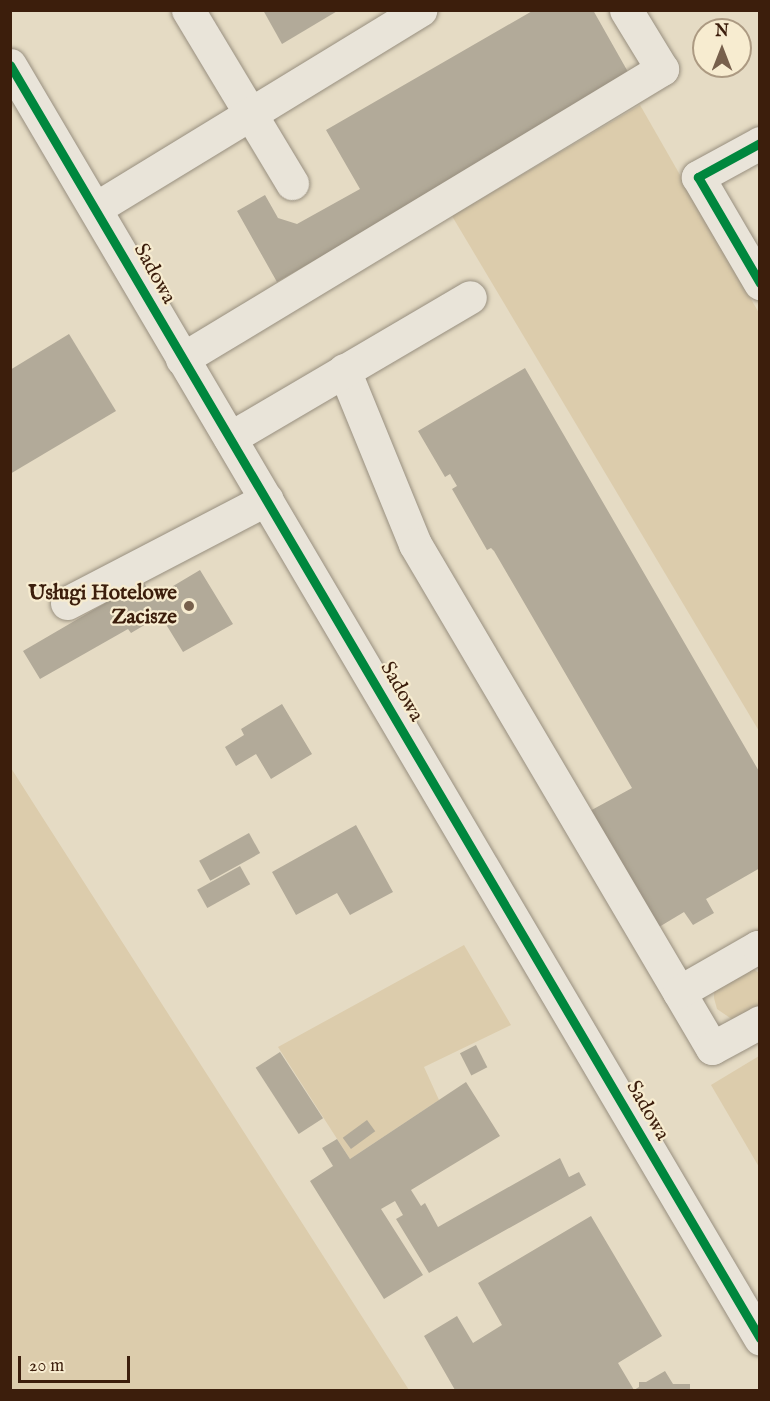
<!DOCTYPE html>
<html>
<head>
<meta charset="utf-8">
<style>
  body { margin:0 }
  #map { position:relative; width:770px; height:1401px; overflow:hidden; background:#e5dbc4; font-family:"IM FELL English",serif }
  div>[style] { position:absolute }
  .green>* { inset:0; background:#dcccac }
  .building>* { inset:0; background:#b2aa99; transform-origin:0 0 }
  .roads { filter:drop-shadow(0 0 2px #988f7f) drop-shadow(0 0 2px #988f7f) }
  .minor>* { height:33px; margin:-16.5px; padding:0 16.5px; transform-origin:16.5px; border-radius:16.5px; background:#e9e4d9 }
  .cycleway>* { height:9px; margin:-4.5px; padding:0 4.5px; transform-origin:4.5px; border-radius:4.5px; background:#00873e }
  .dots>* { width:16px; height:16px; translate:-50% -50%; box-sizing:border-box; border:3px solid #f7ecd0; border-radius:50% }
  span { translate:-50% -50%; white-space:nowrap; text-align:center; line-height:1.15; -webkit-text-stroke:4.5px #f7ecd0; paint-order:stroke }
  .street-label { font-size:21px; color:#3c1e0c }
  .poi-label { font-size:21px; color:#3c1e0c; font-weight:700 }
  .right { translate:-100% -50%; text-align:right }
  .frame { position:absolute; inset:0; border:12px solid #3c1e0c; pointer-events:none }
  .north { position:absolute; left:692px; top:18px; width:60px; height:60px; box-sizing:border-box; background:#f7ecd0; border:2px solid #ac9a82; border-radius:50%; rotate:0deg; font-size:16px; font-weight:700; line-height:24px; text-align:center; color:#3c1e0c }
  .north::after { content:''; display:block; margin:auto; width:21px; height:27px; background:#77604c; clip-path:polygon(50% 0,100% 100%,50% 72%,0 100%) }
  .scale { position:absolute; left:18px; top:1356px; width:112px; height:27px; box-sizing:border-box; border:3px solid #3c1e0c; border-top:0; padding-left:8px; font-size:18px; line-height:21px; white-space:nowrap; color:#3c1e0c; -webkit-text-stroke:4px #f7ecd0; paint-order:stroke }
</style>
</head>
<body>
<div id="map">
  <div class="green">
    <div style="clip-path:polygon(640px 105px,759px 313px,759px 731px,452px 216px)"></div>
    <div style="clip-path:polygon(11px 768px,39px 812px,409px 1390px,11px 1390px)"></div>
    <div style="clip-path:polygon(464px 945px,511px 1025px,424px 1067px,439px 1100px,350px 1159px,278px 1047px)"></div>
    <div style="clip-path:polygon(752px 968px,759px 973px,760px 1015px,736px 1022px,717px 1009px,714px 998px,714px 986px)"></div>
    <div style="clip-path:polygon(759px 1056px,759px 1167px,711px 1085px)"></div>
  </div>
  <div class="building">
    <div style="clip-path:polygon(263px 10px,339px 10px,282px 44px)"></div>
    <div style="clip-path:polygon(534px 10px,593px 10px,632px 79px,277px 282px,237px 211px,265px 195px,278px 218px,297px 224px,360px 189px,326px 130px)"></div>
    <div style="clip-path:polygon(69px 334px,116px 411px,10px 474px,10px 370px)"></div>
    <div style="clip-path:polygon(525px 368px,760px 773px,760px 868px,706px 899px,714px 913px,693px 925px,684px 912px,659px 927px,588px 812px,632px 788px,494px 551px,491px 548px,487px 550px,452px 489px,457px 486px,450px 474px,445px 477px,418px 431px)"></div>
    <div style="clip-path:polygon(200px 570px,233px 624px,183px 652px,159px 613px,151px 618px,153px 620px,131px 633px,128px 629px,40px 679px,23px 651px,143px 581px,153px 598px)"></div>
    <div style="clip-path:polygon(282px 704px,312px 754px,271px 779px,256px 754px,236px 766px,225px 747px,244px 735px,241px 729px)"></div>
    <div style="clip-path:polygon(356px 825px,393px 892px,350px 915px,337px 893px,296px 915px,272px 872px)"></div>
    <div style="left:249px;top:833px;width:23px;height:57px;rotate:61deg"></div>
    <div style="left:240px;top:866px;width:21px;height:49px;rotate:61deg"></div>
    <div style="left:476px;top:1045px;width:25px;height:18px;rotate:63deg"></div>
    <div style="left:280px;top:1052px;width:79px;height:29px;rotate:57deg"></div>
    <div style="clip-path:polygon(466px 1082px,500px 1136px,411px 1190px,421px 1206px,425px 1203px,438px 1227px,560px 1158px,569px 1177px,579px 1172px,586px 1185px,429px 1273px,396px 1219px,403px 1215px,395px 1201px,381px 1209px,423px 1275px,384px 1299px,310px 1181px,333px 1166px,322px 1148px,337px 1139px,350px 1159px)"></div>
    <div style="left:367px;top:1120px;width:14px;height:30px;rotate:54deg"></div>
    <div style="clip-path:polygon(591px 1216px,662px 1336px,618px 1363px,634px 1390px,639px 1387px,639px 1382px,646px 1382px,665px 1371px,673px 1384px,690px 1384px,690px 1390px,455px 1390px,424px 1336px,457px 1316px,473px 1343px,502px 1325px,478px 1283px)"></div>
  </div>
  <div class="roads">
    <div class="minor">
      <div style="left:188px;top:10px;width:202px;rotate:59deg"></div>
      <div style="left:10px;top:65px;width:1478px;rotate:59.5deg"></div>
      <div style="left:760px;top:143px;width:71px;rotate:151.3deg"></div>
      <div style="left:698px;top:177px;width:123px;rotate:59.7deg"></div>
      <div style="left:96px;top:208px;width:380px;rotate:-31.4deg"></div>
      <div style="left:182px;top:359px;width:561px;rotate:-31.14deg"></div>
      <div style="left:662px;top:69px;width:69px;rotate:-121.4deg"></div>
      <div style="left:344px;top:370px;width:188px;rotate:67.8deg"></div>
      <div style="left:415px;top:544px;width:585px;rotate:59.49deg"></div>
      <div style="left:712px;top:1048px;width:55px;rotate:-28.4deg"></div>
      <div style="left:230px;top:438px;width:278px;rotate:-30.4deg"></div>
      <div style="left:67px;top:603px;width:225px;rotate:-27.5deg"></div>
      <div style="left:679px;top:992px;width:91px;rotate:-29.7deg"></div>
      <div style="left:758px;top:947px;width:3px;rotate:45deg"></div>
    </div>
  </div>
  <div class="cycleway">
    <div style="left:10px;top:65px;width:1478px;rotate:59.5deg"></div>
    <div style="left:760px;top:143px;width:71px;rotate:151.3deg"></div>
    <div style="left:698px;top:177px;width:123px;rotate:59.7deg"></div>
  </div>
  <div class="dots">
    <div style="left:189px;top:606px;background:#77604c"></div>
  </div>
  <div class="street-label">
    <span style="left:154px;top:274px;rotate:61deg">Sadowa</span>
    <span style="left:401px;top:692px;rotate:60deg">Sadowa</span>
    <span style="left:647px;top:1111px;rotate:60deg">Sadowa</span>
  </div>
  <div class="poi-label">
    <span class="right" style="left:177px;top:606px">Usługi Hotelowe<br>Zacisze</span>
  </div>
  <div class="frame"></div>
  <div class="north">N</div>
  <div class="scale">20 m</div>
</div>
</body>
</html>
